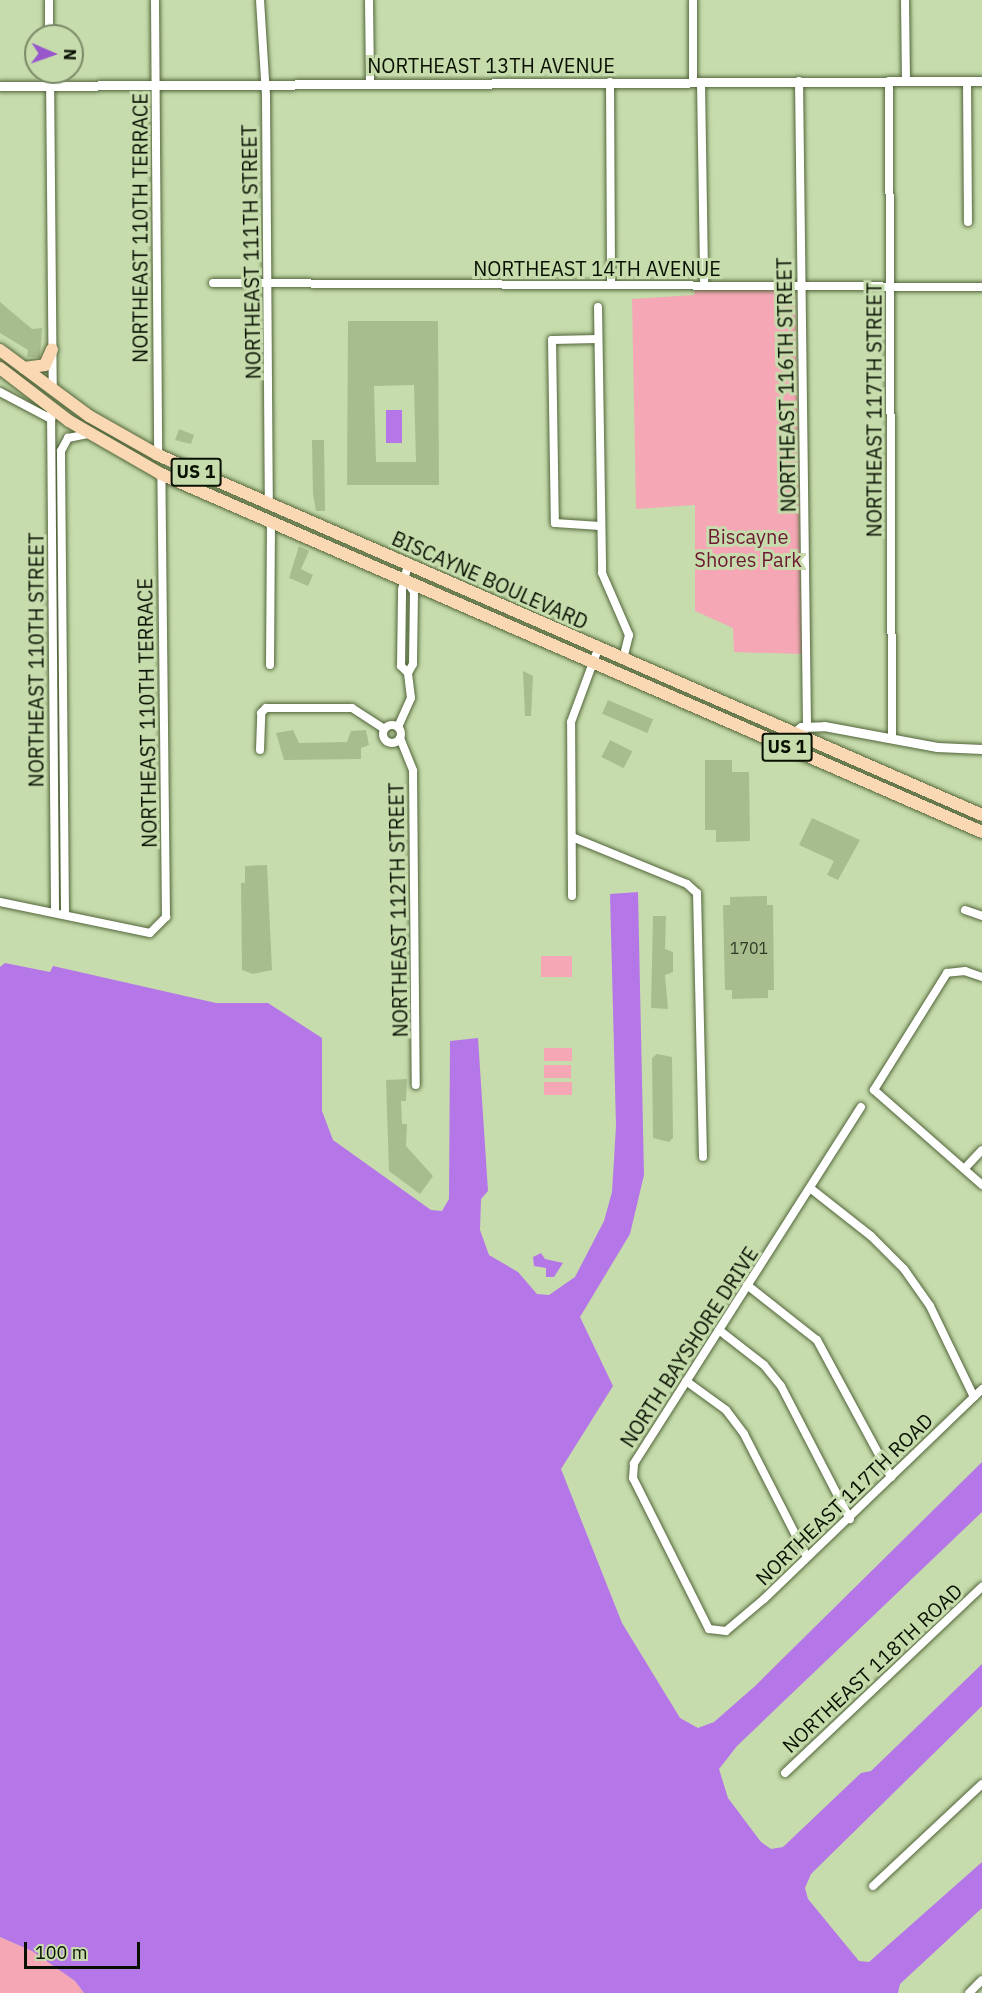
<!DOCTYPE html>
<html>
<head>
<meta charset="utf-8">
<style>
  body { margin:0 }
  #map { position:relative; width:982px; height:1993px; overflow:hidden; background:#c6dcac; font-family:"IBM Plex Sans",sans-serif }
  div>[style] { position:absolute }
  .green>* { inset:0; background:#f6a7b5; transform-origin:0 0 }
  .water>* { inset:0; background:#b577e7; transform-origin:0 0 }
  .building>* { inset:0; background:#a7bd8e; transform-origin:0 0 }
  .roads { filter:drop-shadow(0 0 2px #52653a) drop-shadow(0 0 2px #52653a) }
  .minor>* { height:8px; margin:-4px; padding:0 4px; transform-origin:4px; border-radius:4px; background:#fff }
  .minor>.ring { margin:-4px; padding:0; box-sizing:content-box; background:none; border:8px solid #fff; border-radius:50% }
  .tertiary>* { height:9px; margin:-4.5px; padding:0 4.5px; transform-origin:4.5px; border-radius:4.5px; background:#fff }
  .primary>* { height:12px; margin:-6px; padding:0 6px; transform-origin:6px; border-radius:6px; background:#f9d8b3 }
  span { translate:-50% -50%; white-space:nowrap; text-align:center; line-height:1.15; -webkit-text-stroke:6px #c6dcac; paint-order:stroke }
  .number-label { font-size:16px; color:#303b25 }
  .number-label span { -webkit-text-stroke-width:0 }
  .shield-label span { padding:2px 4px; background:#c6dcac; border:2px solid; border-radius:4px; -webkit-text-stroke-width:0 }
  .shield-label { font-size:18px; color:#091002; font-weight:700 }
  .street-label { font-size:20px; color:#091002 }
  .park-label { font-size:20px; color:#6e1932 }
  .north { position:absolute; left:24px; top:24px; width:60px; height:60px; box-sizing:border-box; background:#c6dcac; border:2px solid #7a8a68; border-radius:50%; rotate:92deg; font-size:16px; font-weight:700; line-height:24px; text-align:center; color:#091002 }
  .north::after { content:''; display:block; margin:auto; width:21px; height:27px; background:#9957cc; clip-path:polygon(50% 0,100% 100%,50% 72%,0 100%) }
  .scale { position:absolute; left:24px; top:1942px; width:116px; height:27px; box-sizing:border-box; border:3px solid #091002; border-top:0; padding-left:8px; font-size:18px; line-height:21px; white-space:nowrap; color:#091002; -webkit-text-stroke:4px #c6dcac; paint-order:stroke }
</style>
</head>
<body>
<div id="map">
  <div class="green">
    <div style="clip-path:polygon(695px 289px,791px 289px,795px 294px,802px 654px,734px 652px,733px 628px,695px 611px,695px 505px,636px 509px,632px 299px,694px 295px)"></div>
    <div style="left:541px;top:956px;width:31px;height:21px"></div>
    <div style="left:544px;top:1048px;width:28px;height:13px"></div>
    <div style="left:571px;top:1065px;width:13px;height:27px;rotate:90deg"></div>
    <div style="left:572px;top:1082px;width:13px;height:28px;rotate:90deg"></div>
    <div style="clip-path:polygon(0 1937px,32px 1951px,75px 1981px,84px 1993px,0 1993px)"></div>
  </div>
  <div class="water">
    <div style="left:402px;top:410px;width:33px;height:16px;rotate:90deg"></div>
    <div style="clip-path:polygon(638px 892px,644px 1175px,630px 1234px,580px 1317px,613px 1386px,561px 1469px,622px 1623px,680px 1718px,698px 1728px,714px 1722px,754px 1687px,982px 1462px,982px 1512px,737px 1746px,719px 1769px,728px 1798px,761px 1842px,771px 1849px,783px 1847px,861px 1773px,871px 1771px,982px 1664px,982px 1706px,811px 1874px,805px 1888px,808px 1899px,859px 1961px,869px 1962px,982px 1862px,982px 1908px,900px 1984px,898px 1993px,84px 1993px,75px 1981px,32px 1951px,0 1937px,0 967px,5px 963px,50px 972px,53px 966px,216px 1003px,268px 1003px,322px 1038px,322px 1111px,333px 1140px,431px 1210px,442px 1211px,449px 1199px,450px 1041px,478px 1038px,488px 1191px,481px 1199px,480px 1230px,489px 1255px,518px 1272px,537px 1294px,549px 1295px,575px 1277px,604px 1221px,612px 1192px,616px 1126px,610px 894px)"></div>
    <div style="clip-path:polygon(541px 1253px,545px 1259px,563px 1263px,554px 1277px,546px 1277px,546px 1268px,534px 1266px,533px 1257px)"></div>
  </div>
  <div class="building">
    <div style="clip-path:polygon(0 302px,32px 329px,42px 328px,40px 357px,27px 357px,28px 350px,0 333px)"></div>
    <div style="clip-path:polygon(evenodd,348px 321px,438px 321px,439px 485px,347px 485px,348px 321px,414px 385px,416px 462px,376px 462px,374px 386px,414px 385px)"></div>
    <div style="clip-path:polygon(179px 429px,194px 435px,191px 444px,175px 440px)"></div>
    <div style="clip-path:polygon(312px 440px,324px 440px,325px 511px,316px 511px,313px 494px)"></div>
    <div style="clip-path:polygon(299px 546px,309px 551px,301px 569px,313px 575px,308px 586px,289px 578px)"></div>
    <div style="clip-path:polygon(523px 671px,533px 676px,531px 716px,525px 716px)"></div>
    <div style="left:608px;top:700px;width:49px;height:15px;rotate:23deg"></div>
    <div style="clip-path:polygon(293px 730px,299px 743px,347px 742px,351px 731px,366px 730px,369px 745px,361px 748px,361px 759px,284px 760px,276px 733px)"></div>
    <div style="left:610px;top:740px;width:25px;height:19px;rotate:27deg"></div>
    <div style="clip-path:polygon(705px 760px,732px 760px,732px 772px,749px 772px,750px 841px,716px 842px,716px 830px,705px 830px)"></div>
    <div style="clip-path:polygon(812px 818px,860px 840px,838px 880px,827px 875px,834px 861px,799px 845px)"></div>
    <div style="clip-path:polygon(267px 865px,272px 970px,253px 974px,242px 970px,241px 883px,245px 883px,245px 866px)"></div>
    <div style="clip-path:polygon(767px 896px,767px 905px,773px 905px,774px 990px,768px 990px,768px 998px,732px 999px,732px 990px,725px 990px,723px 905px,730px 905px,730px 897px)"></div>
    <div style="clip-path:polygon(653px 916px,666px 916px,665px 949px,673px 952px,673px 972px,665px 975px,668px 1009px,651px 1008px)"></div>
    <div style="clip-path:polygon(657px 1054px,672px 1057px,673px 1138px,669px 1142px,653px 1138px,652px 1058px)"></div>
    <div style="clip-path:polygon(407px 1079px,406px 1101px,401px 1101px,402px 1124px,407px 1124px,406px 1146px,433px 1176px,420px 1194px,389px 1171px,386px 1080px)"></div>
  </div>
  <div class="roads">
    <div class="minor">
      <div style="left:49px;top:0;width:36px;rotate:90deg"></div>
      <div style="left:155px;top:0;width:455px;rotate:89.6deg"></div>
      <div style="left:260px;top:0;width:96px;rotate:86.4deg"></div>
      <div style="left:266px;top:96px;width:409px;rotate:89.6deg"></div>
      <div style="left:369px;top:0;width:83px;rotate:89.3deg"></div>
      <div style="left:693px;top:0;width:82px;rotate:90deg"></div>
      <div style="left:905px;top:0;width:81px;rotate:89.3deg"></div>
      <div style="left:50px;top:72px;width:319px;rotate:89.5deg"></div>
      <div style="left:799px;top:81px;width:645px;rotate:89.29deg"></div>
      <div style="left:889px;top:81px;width:657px;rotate:89.74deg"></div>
      <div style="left:967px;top:81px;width:141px;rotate:89.6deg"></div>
      <div style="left:610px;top:82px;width:203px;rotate:89.7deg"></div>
      <div style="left:701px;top:82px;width:202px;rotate:89.1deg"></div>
      <div style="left:213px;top:283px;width:769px;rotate:0.3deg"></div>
      <div style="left:598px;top:307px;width:266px;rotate:89.1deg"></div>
      <div style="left:602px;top:573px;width:68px;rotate:66.5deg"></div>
      <div style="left:629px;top:635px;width:25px;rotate:104deg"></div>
      <div style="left:598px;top:339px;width:46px;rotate:178.8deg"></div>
      <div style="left:552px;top:340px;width:183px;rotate:89.1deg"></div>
      <div style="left:555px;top:523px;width:45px;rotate:3.8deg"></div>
      <div style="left:0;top:392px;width:58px;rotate:27.9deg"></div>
      <div style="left:51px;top:408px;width:503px;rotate:89.54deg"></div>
      <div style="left:270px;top:665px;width:143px;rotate:-89.6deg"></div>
      <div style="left:408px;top:673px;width:10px;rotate:-135deg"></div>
      <div style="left:401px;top:666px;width:76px;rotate:-89.2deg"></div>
      <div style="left:402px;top:590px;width:26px;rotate:-77deg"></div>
      <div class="ring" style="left:383px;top:725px;width:10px;height:10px"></div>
      <div style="left:398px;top:727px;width:32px;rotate:-66deg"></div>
      <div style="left:411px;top:698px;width:25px;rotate:-97deg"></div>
      <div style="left:408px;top:673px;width:10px;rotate:-61deg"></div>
      <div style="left:413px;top:664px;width:72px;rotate:-89.2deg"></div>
      <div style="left:414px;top:592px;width:11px;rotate:-124deg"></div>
      <div style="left:400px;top:738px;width:35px;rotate:68deg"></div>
      <div style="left:413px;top:771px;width:314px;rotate:89.5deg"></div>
      <div style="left:260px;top:750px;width:37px;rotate:-88deg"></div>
      <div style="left:261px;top:713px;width:7px;rotate:-45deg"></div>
      <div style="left:266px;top:708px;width:86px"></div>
      <div style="left:352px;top:708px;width:38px;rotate:33deg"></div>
      <div style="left:572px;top:837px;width:124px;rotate:22.2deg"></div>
      <div style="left:687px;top:884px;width:13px;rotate:42deg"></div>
      <div style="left:697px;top:893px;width:264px;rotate:88.7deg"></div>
      <div style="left:572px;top:896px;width:174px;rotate:-90.3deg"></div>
      <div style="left:571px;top:722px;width:78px;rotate:-69.7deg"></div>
      <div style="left:0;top:902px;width:153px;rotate:11.7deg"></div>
      <div style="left:150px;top:933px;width:23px;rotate:-45deg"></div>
      <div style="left:166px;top:917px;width:443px;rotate:-90.6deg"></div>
      <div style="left:965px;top:910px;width:18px;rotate:19deg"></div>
      <div style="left:65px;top:913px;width:462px;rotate:-90.5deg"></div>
      <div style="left:61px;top:451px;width:15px;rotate:-62deg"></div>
      <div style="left:68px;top:438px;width:20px;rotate:-11deg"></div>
      <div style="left:982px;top:977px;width:18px;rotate:-161deg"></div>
      <div style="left:965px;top:971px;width:18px;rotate:174deg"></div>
      <div style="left:947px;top:973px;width:138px;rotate:122deg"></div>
      <div style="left:874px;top:1090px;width:144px;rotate:41.3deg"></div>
      <div style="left:861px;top:1107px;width:423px;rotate:122.5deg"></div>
      <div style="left:634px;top:1464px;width:14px;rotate:94deg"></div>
      <div style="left:633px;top:1478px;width:169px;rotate:63.3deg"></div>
      <div style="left:709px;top:1629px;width:17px;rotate:7deg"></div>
      <div style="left:726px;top:1631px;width:50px;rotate:-40.1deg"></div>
      <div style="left:764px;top:1599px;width:303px;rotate:-43.9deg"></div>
      <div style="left:966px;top:1167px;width:23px;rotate:-47deg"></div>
      <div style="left:810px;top:1188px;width:78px;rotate:38.2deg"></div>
      <div style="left:871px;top:1236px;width:47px;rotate:45deg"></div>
      <div style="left:904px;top:1269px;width:45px;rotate:54.9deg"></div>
      <div style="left:930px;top:1306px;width:101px;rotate:64.2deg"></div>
      <div style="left:747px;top:1285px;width:89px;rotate:38.2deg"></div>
      <div style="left:817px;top:1340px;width:156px;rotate:61.6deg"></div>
      <div style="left:719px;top:1330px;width:57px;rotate:37.9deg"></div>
      <div style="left:764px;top:1365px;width:27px;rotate:51deg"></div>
      <div style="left:781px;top:1386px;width:150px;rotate:62.6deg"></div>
      <div style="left:686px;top:1381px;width:49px;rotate:35.9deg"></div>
      <div style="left:726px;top:1410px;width:30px;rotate:53deg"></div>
      <div style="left:744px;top:1434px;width:138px;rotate:62.9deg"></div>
      <div style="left:785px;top:1773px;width:271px;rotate:-43.4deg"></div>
      <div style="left:873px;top:1886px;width:149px;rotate:-43.1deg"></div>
      <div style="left:969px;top:1993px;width:18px;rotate:-45deg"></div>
    </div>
    <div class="tertiary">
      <div style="left:0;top:86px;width:982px;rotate:-0.29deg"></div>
      <div style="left:793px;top:733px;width:10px;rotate:-37deg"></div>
      <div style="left:801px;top:727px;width:23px;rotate:-2deg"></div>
      <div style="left:824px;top:726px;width:115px;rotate:10.5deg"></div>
      <div style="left:937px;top:747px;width:45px;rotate:2.5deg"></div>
    </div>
    <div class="primary">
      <div style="left:0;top:350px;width:111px;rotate:36.6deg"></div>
      <div style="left:89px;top:416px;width:79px;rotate:29.5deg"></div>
      <div style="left:158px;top:455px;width:899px;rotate:23.6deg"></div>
      <div style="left:0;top:368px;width:87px;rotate:37.5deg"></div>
      <div style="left:69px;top:421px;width:106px;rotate:29.9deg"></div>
      <div style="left:161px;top:474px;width:896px;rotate:23.56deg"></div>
      <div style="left:24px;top:368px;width:21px;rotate:-8deg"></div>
      <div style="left:45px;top:365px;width:17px;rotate:-66deg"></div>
    </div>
  </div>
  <div class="number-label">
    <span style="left:749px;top:948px">1701</span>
  </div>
  <div class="shield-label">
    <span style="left:196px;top:472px">US 1</span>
    <span style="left:787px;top:747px">US 1</span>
  </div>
  <div class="street-label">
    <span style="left:491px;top:65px">NORTHEAST 13TH AVENUE</span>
    <span style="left:140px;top:228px;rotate:-90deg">NORTHEAST 110TH TERRACE</span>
    <span style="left:251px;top:252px;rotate:-91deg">NORTHEAST 111TH STREET</span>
    <span style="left:597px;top:268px">NORTHEAST 14TH AVENUE</span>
    <span style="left:786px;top:385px;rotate:-91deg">NORTHEAST 116TH STREET</span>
    <span style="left:874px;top:410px;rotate:-90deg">NORTHEAST 117TH STREET</span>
    <span style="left:490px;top:580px;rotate:24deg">BISCAYNE BOULEVARD</span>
    <span style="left:36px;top:660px;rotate:-90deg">NORTHEAST 110TH STREET</span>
    <span style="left:147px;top:713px;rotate:-91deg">NORTHEAST 110TH TERRACE</span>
    <span style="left:398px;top:910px;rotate:-91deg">NORTHEAST 112TH STREET</span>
    <span style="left:689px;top:1347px;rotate:-57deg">NORTH BAYSHORE DRIVE</span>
    <span style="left:844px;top:1499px;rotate:-44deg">NORTHEAST 117TH ROAD</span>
    <span style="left:872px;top:1668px;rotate:-43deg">NORTHEAST 118TH ROAD</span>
  </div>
  <div class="park-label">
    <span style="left:748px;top:548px">Biscayne<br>Shores Park</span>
  </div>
  <div class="north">N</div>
  <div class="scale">100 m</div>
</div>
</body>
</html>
